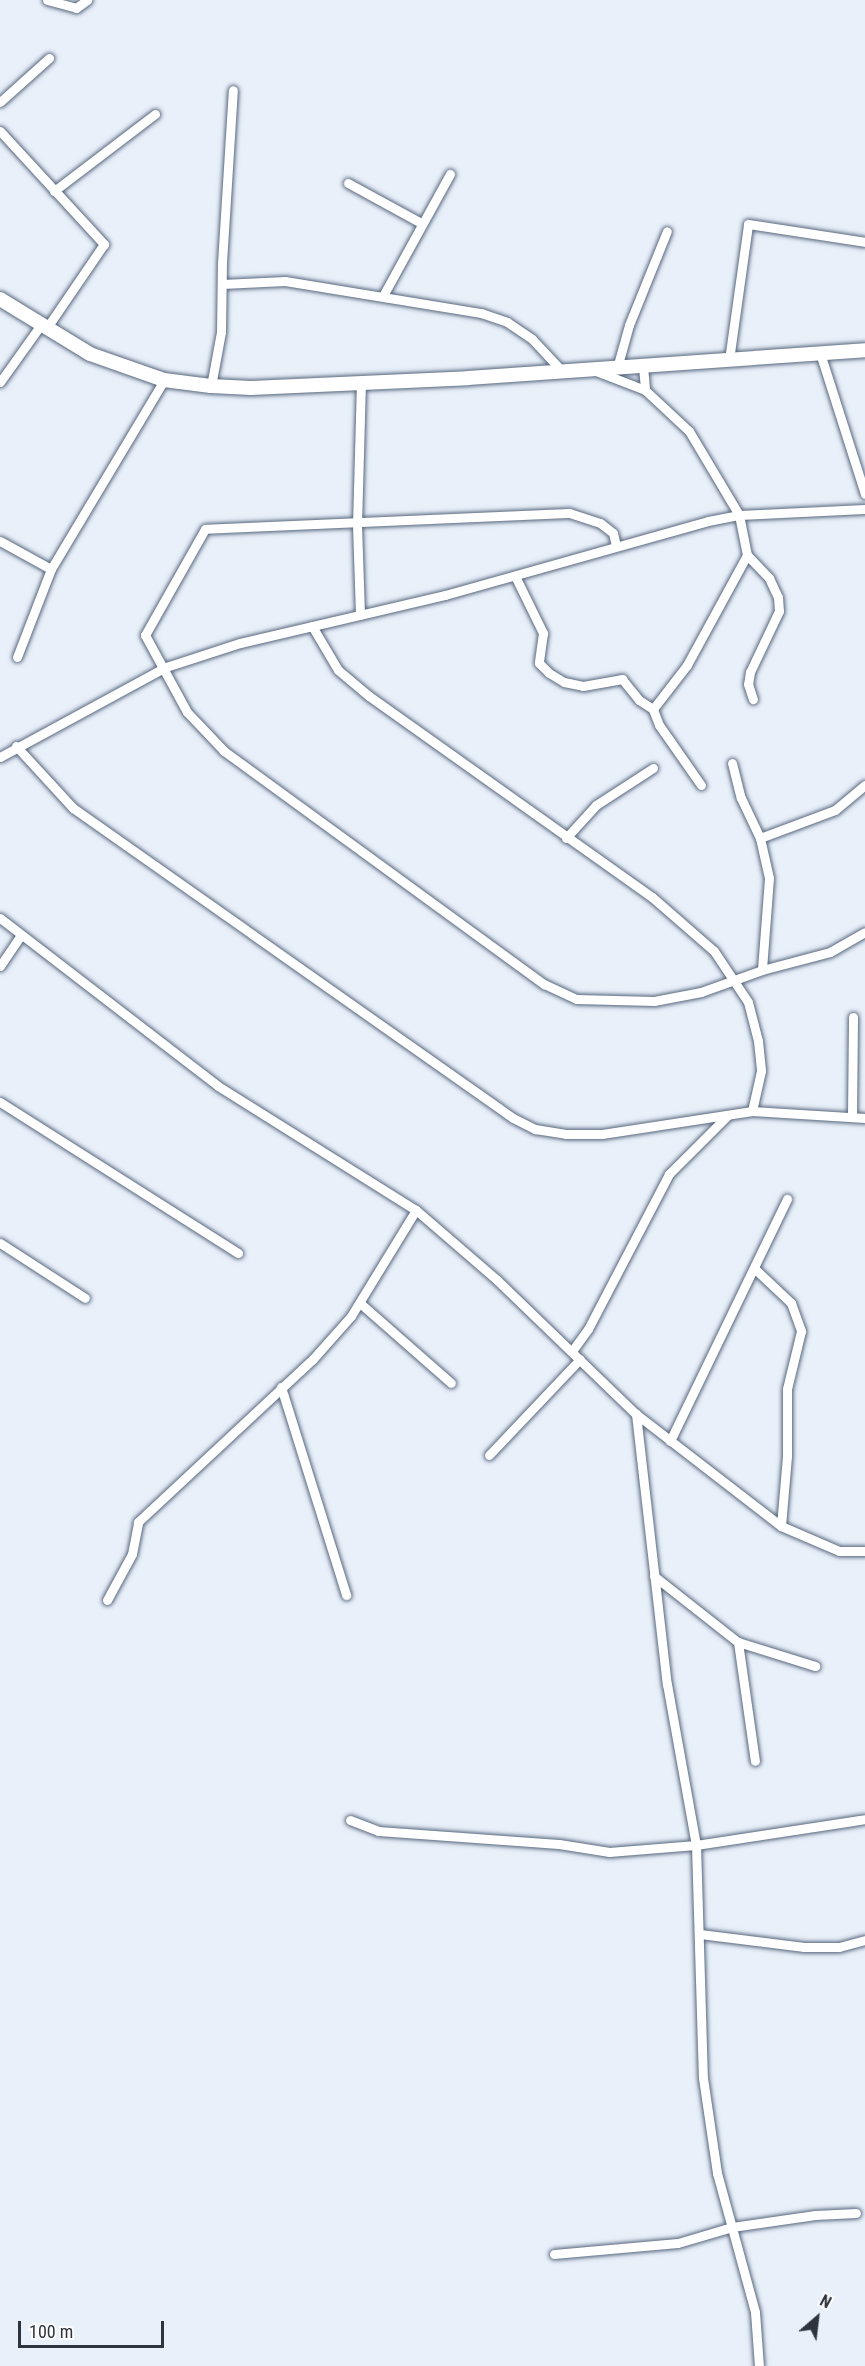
<!DOCTYPE html>
<html>
<head>
<meta charset="utf-8">
<style>
  body { margin:0 }
  #map { position:relative; width:865px; height:2366px; overflow:hidden; background:#e8f0fa; font-family:"Roboto Condensed",sans-serif }
  div>[style] { position:absolute }
  .roads { filter:drop-shadow(0 0 2px #58677e) drop-shadow(0 0 2px #58677e) }
  .street>* { height:9px; margin:-4.5px; padding:0 4.5px; transform-origin:4.5px; border-radius:4.5px; background:#fff }
  .secondary>* { height:14px; margin:-7px; padding:0 7px; transform-origin:7px; border-radius:7px; background:#fff }
  span { translate:-50% -50%; white-space:nowrap; text-align:center; line-height:1.15; -webkit-text-stroke:5px #fcfcfc; paint-order:stroke }
  .north { position:absolute; left:787px; top:2288px; width:60px; height:60px; -webkit-text-stroke:4px #fcfcfc; paint-order:stroke; rotate:28deg; font-size:16px; font-weight:700; line-height:24px; text-align:center; color:#2d343e }
  .north::after { content:''; display:block; margin:auto; width:21px; height:27px; background:#2d343e; clip-path:polygon(50% 0,100% 100%,50% 72%,0 100%) }
  .scale { position:absolute; left:18px; top:2321px; width:146px; height:27px; box-sizing:border-box; border:3px solid #2d343e; border-top:0; padding-left:8px; font-size:18px; line-height:21px; white-space:nowrap; color:#2d343e; -webkit-text-stroke:4px #fcfcfc; paint-order:stroke }
</style>
</head>
<body>
<div id="map">
  <div class="roads">
    <div class="street">
      <div style="left:47px;top:0;width:30px;rotate:15deg"></div>
      <div style="left:76px;top:8px;width:14px;rotate:-36deg"></div>
      <div style="left:0;top:102px;width:66px;rotate:-41.9deg"></div>
      <div style="left:0;top:131px;width:154px;rotate:47.4deg"></div>
      <div style="left:104px;top:244px;width:103px;rotate:124.3deg"></div>
      <div style="left:348px;top:183px;width:83px;rotate:28.7deg"></div>
      <div style="left:54px;top:191px;width:127px;rotate:-37.3deg"></div>
      <div style="left:222px;top:284px;width:63px;rotate:-2.7deg"></div>
      <div style="left:285px;top:281px;width:199px;rotate:9.3deg"></div>
      <div style="left:481px;top:313px;width:28px;rotate:19deg"></div>
      <div style="left:507px;top:322px;width:30px;rotate:34deg"></div>
      <div style="left:532px;top:339px;width:44px;rotate:46.8deg"></div>
      <div style="left:384px;top:294px;width:137px;rotate:-61.2deg"></div>
      <div style="left:820px;top:353px;width:148px;rotate:72.3deg"></div>
      <div style="left:729px;top:360px;width:137px;rotate:-82deg"></div>
      <div style="left:748px;top:224px;width:118px;rotate:8.7deg"></div>
      <div style="left:643px;top:366px;width:24px;rotate:85deg"></div>
      <div style="left:617px;top:368px;width:45px;rotate:-74.4deg"></div>
      <div style="left:629px;top:325px;width:101px;rotate:-68deg"></div>
      <div style="left:596px;top:371px;width:53px;rotate:21.2deg"></div>
      <div style="left:645px;top:390px;width:60px;rotate:43deg"></div>
      <div style="left:689px;top:431px;width:98px;rotate:59.2deg"></div>
      <div style="left:739px;top:515px;width:41px;rotate:78.7deg"></div>
      <div style="left:747px;top:555px;width:32px;rotate:46deg"></div>
      <div style="left:769px;top:578px;width:21px;rotate:65deg"></div>
      <div style="left:778px;top:597px;width:14px;rotate:86deg"></div>
      <div style="left:779px;top:611px;width:68px;rotate:115.4deg"></div>
      <div style="left:750px;top:672px;width:12px;rotate:99deg"></div>
      <div style="left:748px;top:684px;width:16px;rotate:72deg"></div>
      <div style="left:0;top:382px;width:69px;rotate:-54.5deg"></div>
      <div style="left:211px;top:386px;width:55px;rotate:-79.5deg"></div>
      <div style="left:221px;top:332px;width:69px;rotate:-89.2deg"></div>
      <div style="left:222px;top:263px;width:173px;rotate:-86.4deg"></div>
      <div style="left:0;top:541px;width:58px;rotate:28.8deg"></div>
      <div style="left:616px;top:546px;width:13px;rotate:-103deg"></div>
      <div style="left:613px;top:533px;width:16px;rotate:-142deg"></div>
      <div style="left:600px;top:523px;width:33px;rotate:-162deg"></div>
      <div style="left:569px;top:513px;width:364px;rotate:177.5deg"></div>
      <div style="left:205px;top:529px;width:122px;rotate:119.5deg"></div>
      <div style="left:145px;top:635px;width:88px;rotate:61.4deg"></div>
      <div style="left:187px;top:712px;width:54px;rotate:46.5deg"></div>
      <div style="left:224px;top:751px;width:396px;rotate:36.1deg"></div>
      <div style="left:544px;top:984px;width:35px;rotate:25deg"></div>
      <div style="left:576px;top:999px;width:78px;rotate:1.5deg"></div>
      <div style="left:654px;top:1001px;width:48px;rotate:-10.8deg"></div>
      <div style="left:701px;top:992px;width:65px;rotate:-19.8deg"></div>
      <div style="left:762px;top:970px;width:70px;rotate:-14.8deg"></div>
      <div style="left:830px;top:952px;width:40px;rotate:-29.7deg"></div>
      <div style="left:515px;top:576px;width:64px;rotate:63.8deg"></div>
      <div style="left:543px;top:633px;width:30px;rotate:98deg"></div>
      <div style="left:539px;top:663px;width:14px;rotate:45deg"></div>
      <div style="left:549px;top:673px;width:17px;rotate:31deg"></div>
      <div style="left:564px;top:682px;width:19px;rotate:12deg"></div>
      <div style="left:583px;top:686px;width:40px;rotate:-10deg"></div>
      <div style="left:622px;top:679px;width:27px;rotate:51deg"></div>
      <div style="left:639px;top:700px;width:17px;rotate:33deg"></div>
      <div style="left:360px;top:615px;width:90px;rotate:-91.9deg"></div>
      <div style="left:357px;top:525px;width:142px;rotate:-88.4deg"></div>
      <div style="left:312px;top:626px;width:51px;rotate:59.4deg"></div>
      <div style="left:338px;top:670px;width:40px;rotate:40deg"></div>
      <div style="left:369px;top:696px;width:347px;rotate:35.4deg"></div>
      <div style="left:652px;top:897px;width:82px;rotate:41.1deg"></div>
      <div style="left:714px;top:951px;width:61px;rotate:56.3deg"></div>
      <div style="left:748px;top:1002px;width:40px;rotate:75.6deg"></div>
      <div style="left:758px;top:1041px;width:30px;rotate:84deg"></div>
      <div style="left:761px;top:1071px;width:41px;rotate:102.7deg"></div>
      <div style="left:17px;top:657px;width:94px;rotate:-68.9deg"></div>
      <div style="left:51px;top:569px;width:220px;rotate:-59.1deg"></div>
      <div style="left:16px;top:746px;width:84px;rotate:47.4deg"></div>
      <div style="left:73px;top:808px;width:538px;rotate:35.17deg"></div>
      <div style="left:513px;top:1118px;width:25px;rotate:27deg"></div>
      <div style="left:535px;top:1129px;width:31px;rotate:9deg"></div>
      <div style="left:566px;top:1134px;width:36px"></div>
      <div style="left:602px;top:1134px;width:152px;rotate:-8.7deg"></div>
      <div style="left:752px;top:1111px;width:113px;rotate:3.5deg"></div>
      <div style="left:0;top:757px;width:189px;rotate:-28.5deg"></div>
      <div style="left:166px;top:667px;width:78px;rotate:-18deg"></div>
      <div style="left:240px;top:643px;width:211px;rotate:-13.2deg"></div>
      <div style="left:445px;top:595px;width:273px;rotate:-15.7deg"></div>
      <div style="left:708px;top:521px;width:32px;rotate:-11deg"></div>
      <div style="left:739px;top:515px;width:126px;rotate:-2.7deg"></div>
      <div style="left:732px;top:763px;width:36px;rotate:76deg"></div>
      <div style="left:741px;top:798px;width:44px;rotate:64.6deg"></div>
      <div style="left:760px;top:838px;width:41px;rotate:77.3deg"></div>
      <div style="left:769px;top:878px;width:92px;rotate:94.4deg"></div>
      <div style="left:701px;top:785px;width:73px;rotate:-125deg"></div>
      <div style="left:659px;top:725px;width:17px;rotate:-111deg"></div>
      <div style="left:653px;top:709px;width:56px;rotate:-52.3deg"></div>
      <div style="left:687px;top:665px;width:125px;rotate:-61.4deg"></div>
      <div style="left:566px;top:838px;width:45px;rotate:-47.7deg"></div>
      <div style="left:596px;top:805px;width:68px;rotate:-33deg"></div>
      <div style="left:760px;top:838px;width:80px;rotate:-20.5deg"></div>
      <div style="left:835px;top:810px;width:39px;rotate:-40deg"></div>
      <div style="left:0;top:918px;width:275px;rotate:37.6deg"></div>
      <div style="left:218px;top:1086px;width:234px;rotate:32.1deg"></div>
      <div style="left:416px;top:1210px;width:107px;rotate:40.8deg"></div>
      <div style="left:497px;top:1280px;width:193px;rotate:44deg"></div>
      <div style="left:636px;top:1414px;width:183px;rotate:37.7deg"></div>
      <div style="left:781px;top:1526px;width:63px;rotate:23.3deg"></div>
      <div style="left:839px;top:1551px;width:26px"></div>
      <div style="left:0;top:966px;width:36px;rotate:-56deg"></div>
      <div style="left:0;top:1102px;width:282px;rotate:32.4deg"></div>
      <div style="left:852px;top:1116px;width:99px;rotate:-89.4deg"></div>
      <div style="left:0;top:1243px;width:101px;rotate:32.9deg"></div>
      <div style="left:755px;top:1269px;width:50px;rotate:43.4deg"></div>
      <div style="left:791px;top:1303px;width:30px;rotate:70deg"></div>
      <div style="left:801px;top:1331px;width:60px;rotate:103.6deg"></div>
      <div style="left:787px;top:1389px;width:67px;rotate:90deg"></div>
      <div style="left:787px;top:1456px;width:70px;rotate:94.9deg"></div>
      <div style="left:360px;top:1303px;width:121px;rotate:41.3deg"></div>
      <div style="left:572px;top:1351px;width:27px;rotate:-54deg"></div>
      <div style="left:588px;top:1329px;width:175px;rotate:-62.4deg"></div>
      <div style="left:669px;top:1174px;width:82px;rotate:-45deg"></div>
      <div style="left:281px;top:1387px;width:218px;rotate:72.6deg"></div>
      <div style="left:636px;top:1414px;width:272px;rotate:83.5deg"></div>
      <div style="left:667px;top:1684px;width:164px;rotate:79.8deg"></div>
      <div style="left:696px;top:1845px;width:233px;rotate:88.3deg"></div>
      <div style="left:703px;top:2078px;width:96px;rotate:81.6deg"></div>
      <div style="left:717px;top:2173px;width:144px;rotate:74.7deg"></div>
      <div style="left:755px;top:2312px;width:54px;rotate:85.8deg"></div>
      <div style="left:670px;top:1441px;width:269px;rotate:-64.2deg"></div>
      <div style="left:489px;top:1455px;width:132px;rotate:-46.5deg"></div>
      <div style="left:654px;top:1576px;width:107px;rotate:38.2deg"></div>
      <div style="left:738px;top:1642px;width:81px;rotate:17.3deg"></div>
      <div style="left:107px;top:1600px;width:52px;rotate:-61.5deg"></div>
      <div style="left:132px;top:1554px;width:33px;rotate:-79deg"></div>
      <div style="left:138px;top:1522px;width:238px;rotate:-43deg"></div>
      <div style="left:312px;top:1360px;width:59px;rotate:-48.4deg"></div>
      <div style="left:351px;top:1316px;width:124px;rotate:-58.5deg"></div>
      <div style="left:738px;top:1642px;width:120px;rotate:81.9deg"></div>
      <div style="left:350px;top:1820px;width:30px;rotate:21deg"></div>
      <div style="left:378px;top:1831px;width:181px;rotate:4.1deg"></div>
      <div style="left:559px;top:1844px;width:51px;rotate:9.1deg"></div>
      <div style="left:609px;top:1852px;width:87px;rotate:-4.6deg"></div>
      <div style="left:696px;top:1845px;width:171px;rotate:-8.7deg"></div>
      <div style="left:700px;top:1934px;width:105px;rotate:7.1deg"></div>
      <div style="left:804px;top:1947px;width:35px"></div>
      <div style="left:839px;top:1947px;width:27px;rotate:-15deg"></div>
      <div style="left:554px;top:2254px;width:124px;rotate:-5.1deg"></div>
      <div style="left:678px;top:2243px;width:56px;rotate:-16.5deg"></div>
      <div style="left:732px;top:2227px;width:84px;rotate:-8.2deg"></div>
      <div style="left:815px;top:2215px;width:41px;rotate:-2.8deg"></div>
    </div>
    <div class="secondary">
      <div style="left:0;top:299px;width:105px;rotate:31.4deg"></div>
      <div style="left:90px;top:354px;width:78px;rotate:19.4deg"></div>
      <div style="left:164px;top:380px;width:47px;rotate:7.3deg"></div>
      <div style="left:211px;top:386px;width:40px;rotate:2.9deg"></div>
      <div style="left:251px;top:388px;width:217px;rotate:-2.6deg"></div>
      <div style="left:468px;top:378px;width:398px;rotate:-4deg"></div>
    </div>
  </div>
  <div class="north">N</div>
  <div class="scale">100 m</div>
</div>
</body>
</html>
